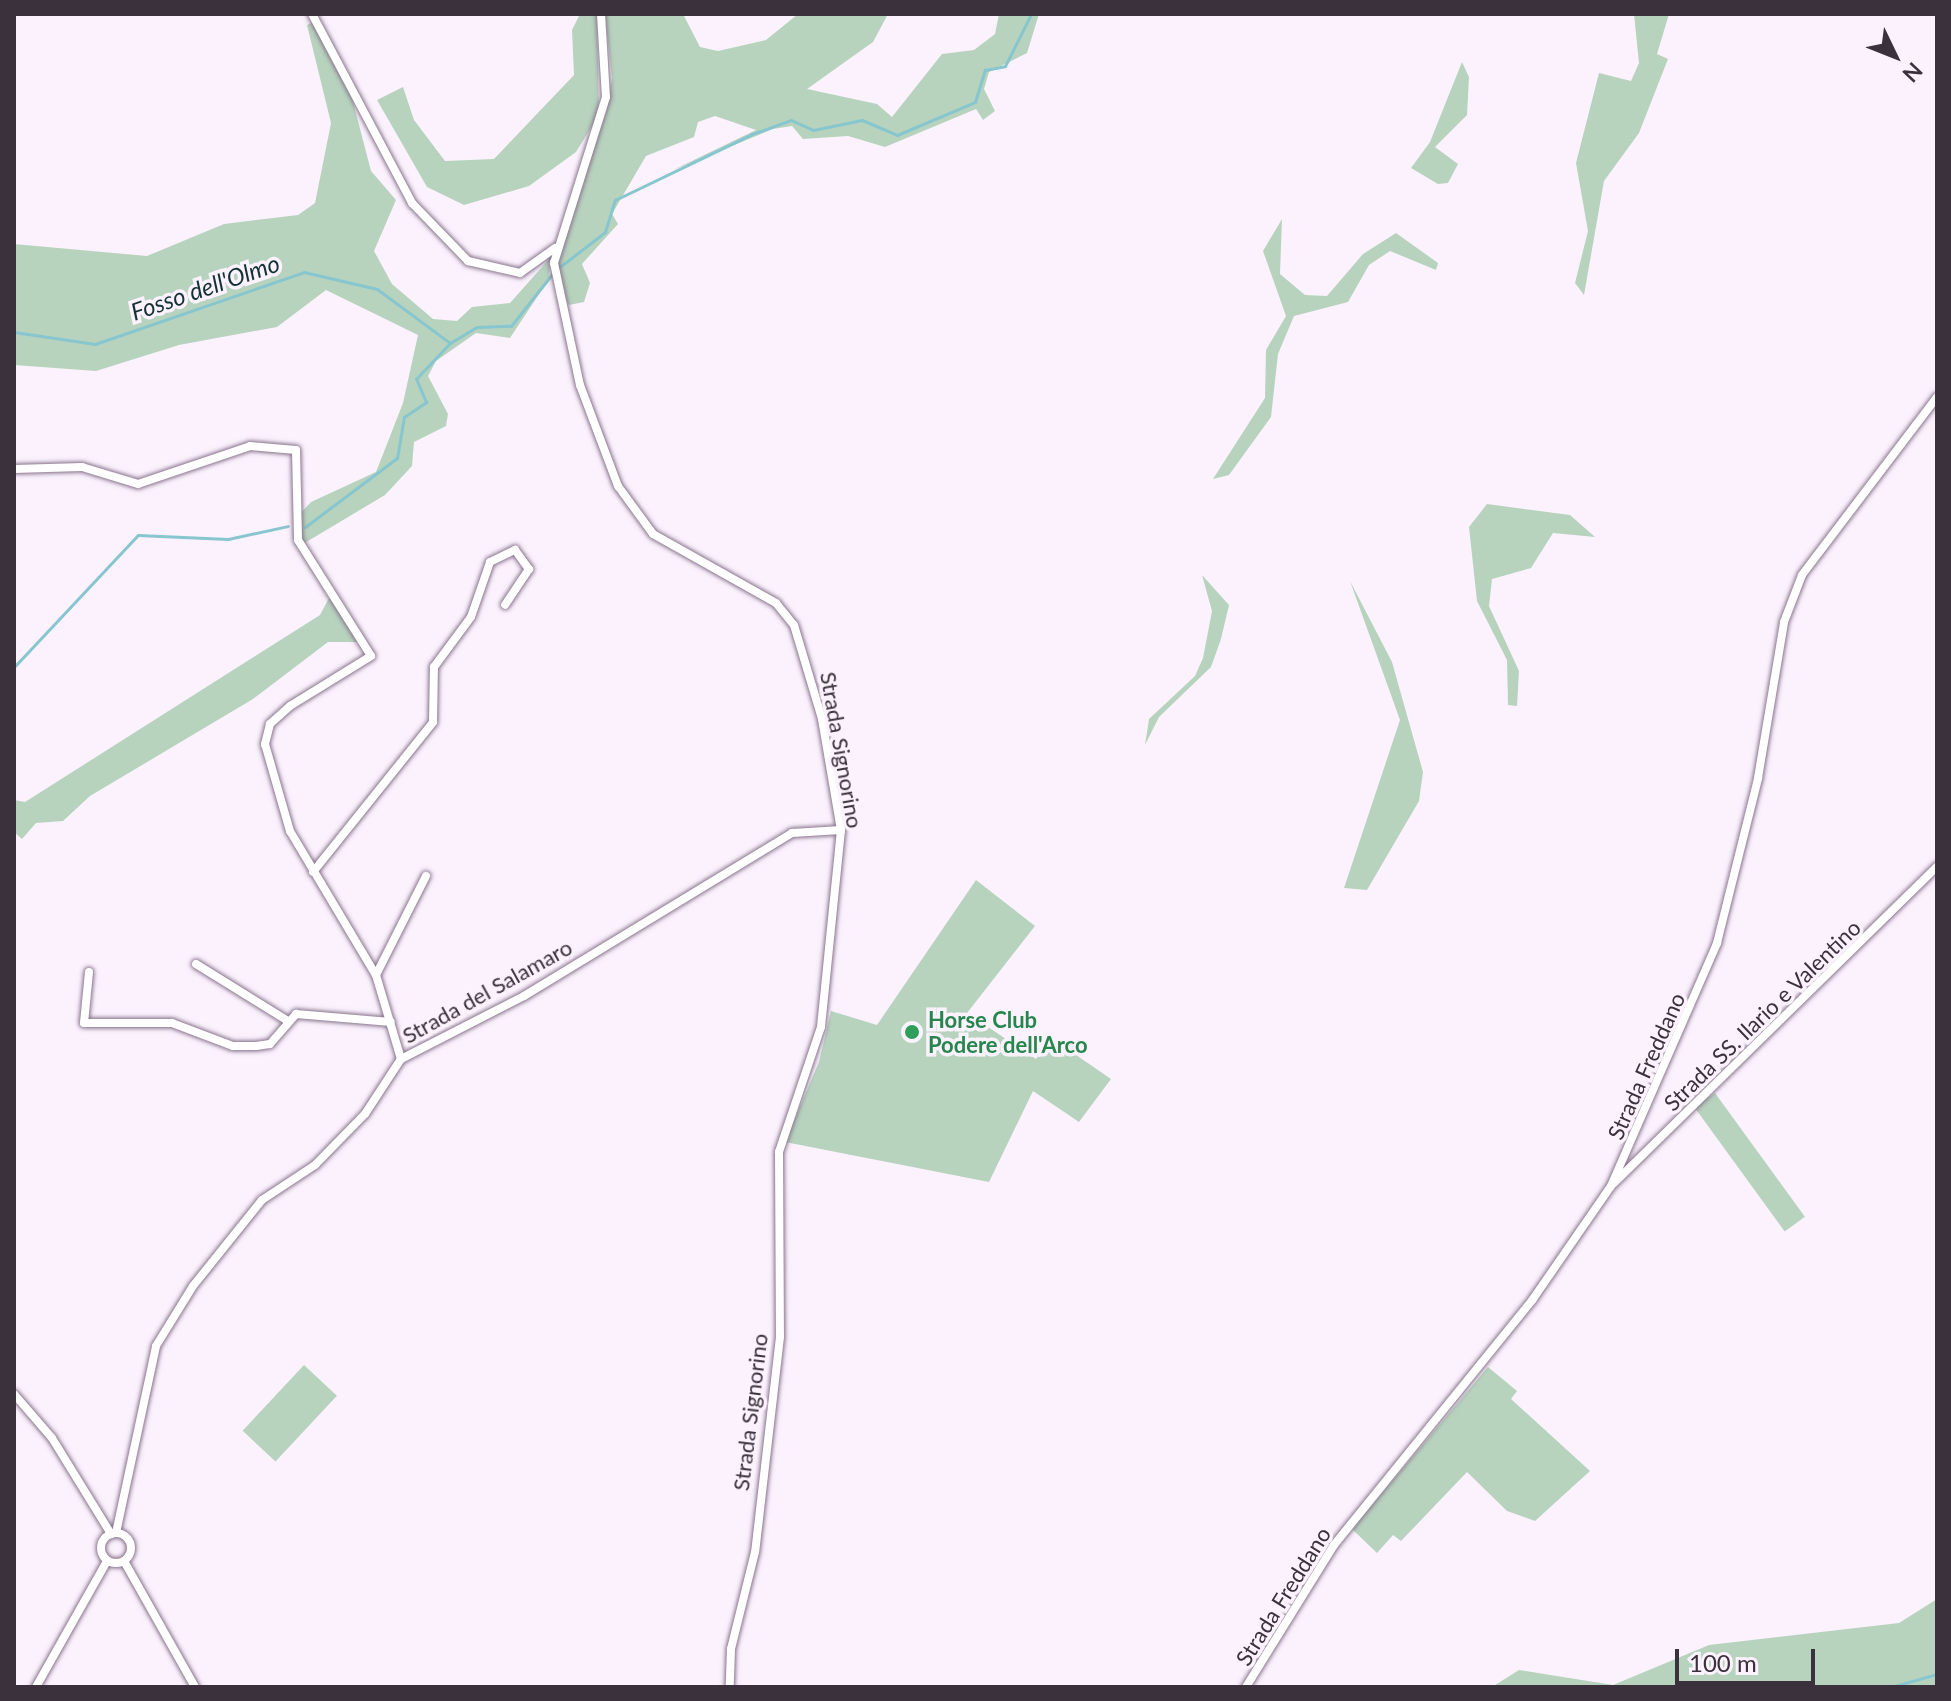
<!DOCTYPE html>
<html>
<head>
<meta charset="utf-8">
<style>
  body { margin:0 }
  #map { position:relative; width:1951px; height:1701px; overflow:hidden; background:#fbf2fd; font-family:Lato,sans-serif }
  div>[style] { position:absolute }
  .green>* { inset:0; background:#b7d3be; transform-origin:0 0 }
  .stream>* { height:3px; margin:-1.5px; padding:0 1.5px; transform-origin:1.5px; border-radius:1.5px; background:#87c6ce }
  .roads { filter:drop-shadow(0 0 2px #89758d) drop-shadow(0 0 2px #89758d) }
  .street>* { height:8px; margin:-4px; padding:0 4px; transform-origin:4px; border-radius:4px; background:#fff }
  .street>.ring { margin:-4px; padding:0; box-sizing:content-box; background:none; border:8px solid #fff; border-radius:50% }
  .dots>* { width:22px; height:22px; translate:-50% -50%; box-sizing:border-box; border:4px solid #fbf2fd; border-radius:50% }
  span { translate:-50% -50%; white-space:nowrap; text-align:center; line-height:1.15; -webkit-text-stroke:7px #fbf2fd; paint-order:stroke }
  .street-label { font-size:22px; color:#3a313c }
  .leisure-label { font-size:22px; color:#27864d; font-weight:700 }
  .left { translate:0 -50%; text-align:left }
  .water-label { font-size:24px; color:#123236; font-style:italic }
  .frame { position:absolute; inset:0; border:16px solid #3a313c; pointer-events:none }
  .north { position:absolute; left:1855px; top:16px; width:80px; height:80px; -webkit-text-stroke:6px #fbf2fd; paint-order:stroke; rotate:133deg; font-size:22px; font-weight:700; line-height:32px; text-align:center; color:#3a313c }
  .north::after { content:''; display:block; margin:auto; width:28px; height:36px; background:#3a313c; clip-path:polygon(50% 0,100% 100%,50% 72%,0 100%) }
  .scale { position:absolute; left:1675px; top:1649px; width:140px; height:36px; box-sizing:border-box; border:4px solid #3a313c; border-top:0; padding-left:10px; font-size:24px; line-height:28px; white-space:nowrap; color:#3a313c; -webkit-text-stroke:6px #fbf2fd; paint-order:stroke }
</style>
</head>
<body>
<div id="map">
  <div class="green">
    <div style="clip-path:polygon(580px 14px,597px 14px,599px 115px,576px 152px,529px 186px,464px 205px,427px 187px,377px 100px,403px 87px,414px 120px,445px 161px,494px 159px,574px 75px,572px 30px)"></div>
    <div style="clip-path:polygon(605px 14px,683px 14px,700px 47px,718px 51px,766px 40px,798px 14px,888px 14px,873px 42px,807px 89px,877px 104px,892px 117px,942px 54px,974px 50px,995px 34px,999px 14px,1039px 14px,1027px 53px,989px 72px,984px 89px,995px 111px,983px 120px,976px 109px,885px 147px,848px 136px,803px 139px,792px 126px,773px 129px,671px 171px,756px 130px,715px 116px,698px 122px,694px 137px,646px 156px,612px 214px,618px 224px,582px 264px,590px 283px,584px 302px,569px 305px,558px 289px,557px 256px,607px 110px,612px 78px)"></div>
    <div style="clip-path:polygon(1634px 14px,1669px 14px,1657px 54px,1668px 59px,1639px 133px,1604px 181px,1584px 295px,1575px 283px,1588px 231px,1576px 163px,1599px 73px,1631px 81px,1639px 63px)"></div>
    <div style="clip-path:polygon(313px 22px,351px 94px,371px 171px,396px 200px,374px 251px,392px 284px,433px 319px,457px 321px,472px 307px,510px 303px,550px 258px,549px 279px,510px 338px,476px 333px,436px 361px,428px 376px,448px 414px,446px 426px,414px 442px,412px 466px,385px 495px,303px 544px,297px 517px,311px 502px,376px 472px,403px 403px,418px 335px,326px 290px,277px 327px,179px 345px,96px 371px,14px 365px,14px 244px,147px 256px,224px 224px,298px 215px,315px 203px,331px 123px,307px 25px)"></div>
    <div style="clip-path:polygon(1462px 62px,1469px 77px,1467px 115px,1435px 147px,1458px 164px,1448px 183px,1438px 184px,1411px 168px,1430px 142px)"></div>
    <div style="clip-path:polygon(1282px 219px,1280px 274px,1305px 295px,1327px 296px,1363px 254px,1396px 233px,1438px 263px,1436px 270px,1390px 251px,1369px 265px,1348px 302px,1294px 316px,1278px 354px,1271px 417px,1229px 475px,1213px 479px,1265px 398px,1266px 350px,1286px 316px,1263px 251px)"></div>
    <div style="clip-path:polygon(1487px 504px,1570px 515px,1595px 537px,1553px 533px,1531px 568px,1492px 579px,1489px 606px,1519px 671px,1517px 706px,1508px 705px,1507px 660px,1477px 601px,1469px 527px)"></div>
    <div style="clip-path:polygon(1202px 575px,1229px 605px,1221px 639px,1211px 667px,1159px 717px,1145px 745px,1149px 719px,1195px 676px,1203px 658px,1212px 611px)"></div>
    <div style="clip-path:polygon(1350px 581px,1392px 662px,1423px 772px,1419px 801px,1367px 890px,1344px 888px,1400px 720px)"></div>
    <div style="clip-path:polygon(330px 596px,362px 642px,328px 642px,253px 699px,90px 796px,63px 821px,36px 823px,22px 839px,14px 832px,14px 800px,25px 802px,320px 615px)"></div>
    <div style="clip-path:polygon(976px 880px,1035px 926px,967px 1013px,1036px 1059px,1050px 1037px,1111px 1079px,1079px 1122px,1033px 1091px,989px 1182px,785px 1142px,819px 1062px,831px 1011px,877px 1025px)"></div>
    <div style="left:1715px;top:1093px;width:153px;height:25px;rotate:54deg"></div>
    <div style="left:304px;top:1365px;width:45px;height:90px;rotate:43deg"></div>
    <div style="clip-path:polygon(1488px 1367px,1517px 1391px,1511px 1399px,1590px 1471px,1535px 1521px,1507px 1511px,1467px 1472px,1401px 1541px,1393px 1535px,1377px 1553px,1352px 1529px)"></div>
    <div style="clip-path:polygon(1937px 1599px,1937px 1687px,1492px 1687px,1519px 1670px,1613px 1685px,1709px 1645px,1899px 1623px)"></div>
  </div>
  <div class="stream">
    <div style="left:557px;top:269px;width:61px;rotate:-37.6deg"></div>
    <div style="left:605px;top:232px;width:34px;rotate:-73deg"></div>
    <div style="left:615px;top:200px;width:152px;rotate:-25.7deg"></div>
    <div style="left:752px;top:134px;width:41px;rotate:-19.7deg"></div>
    <div style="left:791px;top:120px;width:24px;rotate:24deg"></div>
    <div style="left:813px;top:130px;width:50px;rotate:-11.5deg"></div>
    <div style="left:862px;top:120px;width:38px;rotate:23deg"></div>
    <div style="left:897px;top:135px;width:85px;rotate:-22.9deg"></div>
    <div style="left:975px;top:102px;width:34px;rotate:-73deg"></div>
    <div style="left:985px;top:70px;width:20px;rotate:-11deg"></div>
    <div style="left:1005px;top:66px;width:58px;rotate:-63.4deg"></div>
    <div style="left:14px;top:332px;width:82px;rotate:8.4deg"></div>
    <div style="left:95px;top:344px;width:221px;rotate:-19deg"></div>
    <div style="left:304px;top:272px;width:75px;rotate:13.1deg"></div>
    <div style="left:377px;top:289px;width:91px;rotate:36.5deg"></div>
    <div style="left:450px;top:343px;width:31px;rotate:-31deg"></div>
    <div style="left:477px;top:327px;width:34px;rotate:-2deg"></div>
    <div style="left:511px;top:326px;width:66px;rotate:-51.7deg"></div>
    <div style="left:305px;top:527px;width:115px;rotate:-36.9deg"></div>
    <div style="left:397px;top:458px;width:42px;rotate:-80.3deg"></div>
    <div style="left:404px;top:417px;width:27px;rotate:-34deg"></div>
    <div style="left:426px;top:402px;width:25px;rotate:-113deg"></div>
    <div style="left:416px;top:379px;width:48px;rotate:-46.7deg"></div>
    <div style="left:14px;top:667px;width:181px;rotate:-46.8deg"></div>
    <div style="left:138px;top:535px;width:90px;rotate:2.5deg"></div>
    <div style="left:228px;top:539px;width:61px;rotate:-12.2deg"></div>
    <div style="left:1891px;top:1687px;width:48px;rotate:-15.8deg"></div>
  </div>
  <div class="roads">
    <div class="street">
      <div style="left:312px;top:14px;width:214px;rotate:62.1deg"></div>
      <div style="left:412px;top:203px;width:81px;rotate:46deg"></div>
      <div style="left:468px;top:261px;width:53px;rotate:13deg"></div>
      <div style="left:520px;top:273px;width:43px;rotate:-35.5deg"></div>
      <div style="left:601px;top:14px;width:83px;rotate:86.6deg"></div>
      <div style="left:606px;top:97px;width:174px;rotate:107.4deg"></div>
      <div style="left:554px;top:263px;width:125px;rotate:78deg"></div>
      <div style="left:580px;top:385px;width:108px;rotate:69.4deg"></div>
      <div style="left:618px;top:486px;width:59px;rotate:53.9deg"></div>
      <div style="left:653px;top:534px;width:141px;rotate:29.3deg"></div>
      <div style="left:776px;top:603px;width:28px;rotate:51deg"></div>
      <div style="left:794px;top:625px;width:98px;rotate:73.4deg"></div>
      <div style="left:822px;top:719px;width:113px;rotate:80.3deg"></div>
      <div style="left:841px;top:830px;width:198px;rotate:95.8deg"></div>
      <div style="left:821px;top:1027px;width:132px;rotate:108.6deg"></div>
      <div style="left:779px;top:1152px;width:185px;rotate:89.7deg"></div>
      <div style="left:780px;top:1337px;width:216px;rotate:96.6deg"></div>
      <div style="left:755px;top:1552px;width:100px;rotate:103.9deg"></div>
      <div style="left:731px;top:1649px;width:38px;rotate:92deg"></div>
      <div style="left:14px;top:469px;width:68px;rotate:-1.7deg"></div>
      <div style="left:82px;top:467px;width:59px;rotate:16.9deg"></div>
      <div style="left:138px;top:484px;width:118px;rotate:-18.7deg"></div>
      <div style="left:250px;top:446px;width:46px;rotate:5deg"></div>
      <div style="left:296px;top:450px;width:90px;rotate:88.7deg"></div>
      <div style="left:298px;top:540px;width:137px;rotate:57.8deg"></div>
      <div style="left:371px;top:656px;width:95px;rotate:148.3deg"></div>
      <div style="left:290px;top:706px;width:27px;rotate:138deg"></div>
      <div style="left:270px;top:724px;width:21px;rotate:104deg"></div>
      <div style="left:265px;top:744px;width:91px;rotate:74deg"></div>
      <div style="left:290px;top:831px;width:168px;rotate:59.2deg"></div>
      <div style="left:313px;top:872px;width:192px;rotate:-51.3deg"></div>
      <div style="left:433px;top:722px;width:55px;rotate:-89deg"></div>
      <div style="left:434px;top:667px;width:62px;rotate:-53.5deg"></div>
      <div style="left:471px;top:617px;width:58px;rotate:-70.9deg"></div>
      <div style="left:490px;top:562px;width:28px;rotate:-26deg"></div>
      <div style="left:515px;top:550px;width:24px;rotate:54deg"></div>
      <div style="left:529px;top:569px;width:43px;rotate:123.7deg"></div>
      <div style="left:196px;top:964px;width:108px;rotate:31.8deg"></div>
      <div style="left:89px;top:972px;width:51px;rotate:95.6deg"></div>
      <div style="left:84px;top:1023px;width:88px"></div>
      <div style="left:172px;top:1023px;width:65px;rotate:20.7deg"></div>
      <div style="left:233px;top:1046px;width:23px"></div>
      <div style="left:256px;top:1046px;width:14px;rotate:-8deg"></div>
      <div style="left:270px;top:1044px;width:40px;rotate:-49deg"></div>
      <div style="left:296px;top:1014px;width:95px;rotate:4.8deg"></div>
      <div style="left:401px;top:1059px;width:88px;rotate:-106.6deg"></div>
      <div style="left:376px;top:975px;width:111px;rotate:-63.2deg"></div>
      <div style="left:1614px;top:1183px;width:452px;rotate:-44.4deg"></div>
      <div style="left:14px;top:1394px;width:58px;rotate:49.2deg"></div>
      <div style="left:52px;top:1438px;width:113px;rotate:58.4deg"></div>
      <div class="ring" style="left:101px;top:1533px;width:22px;height:22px"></div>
      <div style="left:116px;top:1533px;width:191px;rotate:-77.9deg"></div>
      <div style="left:156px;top:1346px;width:70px;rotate:-58.3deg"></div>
      <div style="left:193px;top:1286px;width:110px;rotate:-51.3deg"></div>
      <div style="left:262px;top:1200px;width:64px;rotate:-33.4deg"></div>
      <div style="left:315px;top:1165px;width:71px;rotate:-45.6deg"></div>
      <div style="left:365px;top:1114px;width:66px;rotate:-56.8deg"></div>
      <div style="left:401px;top:1059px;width:138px;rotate:-27.1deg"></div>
      <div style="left:524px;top:996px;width:314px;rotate:-31.3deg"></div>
      <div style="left:792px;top:833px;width:49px;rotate:-3.5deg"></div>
      <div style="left:124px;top:1561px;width:145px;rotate:60.6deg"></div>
      <div style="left:36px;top:1687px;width:145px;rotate:-60.6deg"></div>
      <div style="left:1246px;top:1687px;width:167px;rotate:-58.2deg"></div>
      <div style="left:1334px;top:1545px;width:316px;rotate:-51deg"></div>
      <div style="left:1533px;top:1299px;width:137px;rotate:-55.4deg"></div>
      <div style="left:1611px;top:1186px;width:265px;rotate:-66.4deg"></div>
      <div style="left:1717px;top:943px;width:170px;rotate:-76deg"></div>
      <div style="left:1758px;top:778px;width:158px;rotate:-80.5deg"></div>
      <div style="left:1784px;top:622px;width:50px;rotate:-69deg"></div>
      <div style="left:1802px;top:575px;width:223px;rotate:-52.8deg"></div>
    </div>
  </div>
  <div class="dots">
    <div style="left:912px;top:1032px;background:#2e9e5b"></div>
  </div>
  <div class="street-label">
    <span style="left:842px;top:750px;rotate:80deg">Strada Signorino</span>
    <span style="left:487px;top:991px;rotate:-29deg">Strada del Salamaro</span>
    <span style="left:1762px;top:1015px;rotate:-44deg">Strada SS. Ilario e Valentino</span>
    <span style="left:1646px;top:1066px;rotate:-66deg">Strada Freddano</span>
    <span style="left:750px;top:1412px;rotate:-83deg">Strada Signorino</span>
    <span style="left:1283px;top:1596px;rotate:-58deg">Strada Freddano</span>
  </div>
  <div class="leisure-label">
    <span class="left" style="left:928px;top:1032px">Horse Club<br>Podere dell'Arco</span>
  </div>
  <div class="water-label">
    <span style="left:205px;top:287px;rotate:-19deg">Fosso dell'Olmo</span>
  </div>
  <div class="frame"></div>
  <div class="north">N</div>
  <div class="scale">100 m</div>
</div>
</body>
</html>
